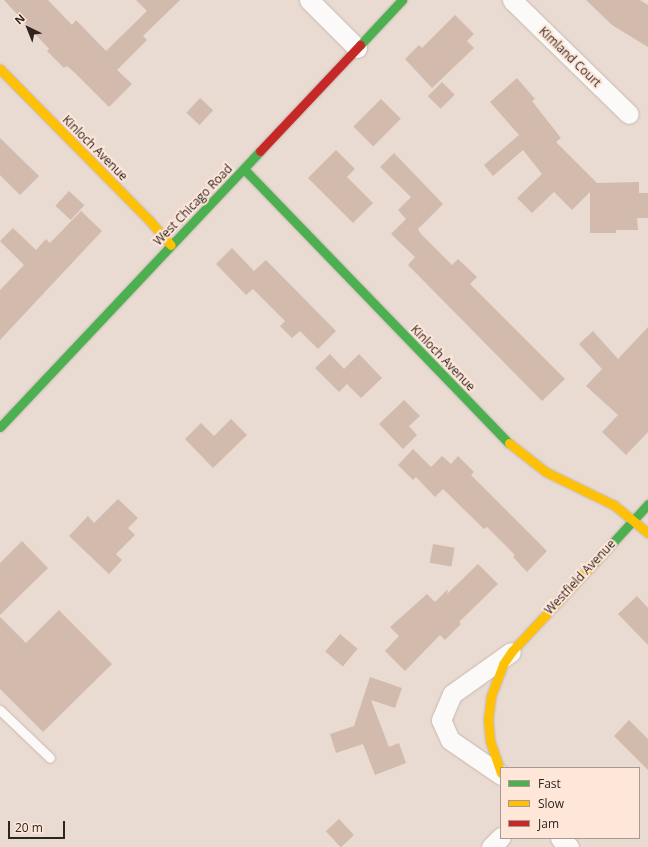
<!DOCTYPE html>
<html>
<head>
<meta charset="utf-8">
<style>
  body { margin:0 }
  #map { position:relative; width:648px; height:847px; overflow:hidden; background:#eadbd2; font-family:"Open Sans",sans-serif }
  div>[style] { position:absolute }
  .building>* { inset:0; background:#d2baac; transform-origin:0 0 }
  .roads { filter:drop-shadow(0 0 1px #c4b9b1) drop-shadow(0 0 1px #c4b9b1) }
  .lane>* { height:9px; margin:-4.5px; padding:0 4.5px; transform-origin:4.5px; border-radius:4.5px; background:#fcfaf8 }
  .street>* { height:19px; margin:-9.5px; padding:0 9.5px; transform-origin:9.5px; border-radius:9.5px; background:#fcfaf8 }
  .fast>* { height:9px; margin:-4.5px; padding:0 4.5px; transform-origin:4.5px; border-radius:4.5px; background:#4caf50 }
  .slow>* { height:9px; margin:-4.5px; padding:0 4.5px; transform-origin:4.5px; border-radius:4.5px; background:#ffc107 }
  .jam>* { height:9px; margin:-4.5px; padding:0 4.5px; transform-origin:4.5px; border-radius:4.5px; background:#c62828 }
  span { translate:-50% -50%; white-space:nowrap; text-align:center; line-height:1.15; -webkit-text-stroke:4px #fee6d9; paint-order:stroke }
  .street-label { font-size:12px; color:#2f241e }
  .legend { position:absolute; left:500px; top:767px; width:140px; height:72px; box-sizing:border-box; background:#fee6d9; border:1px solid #ab988e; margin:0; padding:5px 7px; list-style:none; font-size:12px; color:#2f241e }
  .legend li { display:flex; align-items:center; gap:8px; height:20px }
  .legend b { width:20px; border:1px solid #ab988e }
  .north { position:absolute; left:8px; top:8px; width:40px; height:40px; -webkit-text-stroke:3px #fee6d9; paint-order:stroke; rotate:317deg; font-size:11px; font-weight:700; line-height:16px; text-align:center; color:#2f241e }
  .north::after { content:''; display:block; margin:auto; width:14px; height:18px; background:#2f241e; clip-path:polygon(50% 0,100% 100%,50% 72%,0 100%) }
  .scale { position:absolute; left:8px; top:821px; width:57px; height:18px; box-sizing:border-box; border:2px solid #2f241e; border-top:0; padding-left:5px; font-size:12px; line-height:14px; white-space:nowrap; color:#2f241e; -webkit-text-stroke:3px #fee6d9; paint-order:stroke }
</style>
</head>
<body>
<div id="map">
  <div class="building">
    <div style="clip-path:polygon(4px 0,48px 0,72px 25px,76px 20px,106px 51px,147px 11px,136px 0,180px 0,143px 36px,147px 40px,117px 70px,132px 84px,109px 107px,75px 73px,67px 66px,64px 68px,47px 51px,49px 49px)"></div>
    <div style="clip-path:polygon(586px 0,640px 0,648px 5px,648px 47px,612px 25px)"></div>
    <div style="clip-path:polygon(455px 15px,474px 34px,467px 41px,474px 48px,432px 88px,405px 59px,419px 45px,422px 48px)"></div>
    <div style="clip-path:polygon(517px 78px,535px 99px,532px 101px,561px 138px,556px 142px,597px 183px,639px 182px,639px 193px,648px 193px,648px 218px,637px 218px,638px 230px,616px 230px,616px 233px,590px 233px,590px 192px,572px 210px,554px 192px,532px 213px,517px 198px,542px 174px,523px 150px,493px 176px,484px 165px,519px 135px,490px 102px)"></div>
    <div style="left:442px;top:82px;width:18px;height:20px;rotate:45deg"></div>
    <div style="left:200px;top:98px;width:18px;height:20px;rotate:43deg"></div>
    <div style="left:381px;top:99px;width:28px;height:39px;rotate:45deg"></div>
    <div style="clip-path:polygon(0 138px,39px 176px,20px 195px,0 175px)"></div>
    <div style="clip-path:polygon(336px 150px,355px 169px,347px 177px,373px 203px,353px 223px,308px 178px)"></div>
    <div style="clip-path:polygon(394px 153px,443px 204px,418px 229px,421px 234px,452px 265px,458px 259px,477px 277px,470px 284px,565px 379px,542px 401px,408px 265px,415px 257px,391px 234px,406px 219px,398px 210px,411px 197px,380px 167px)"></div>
    <div style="left:69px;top:191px;width:21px;height:20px;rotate:43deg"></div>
    <div style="clip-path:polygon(81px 211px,102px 231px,0 340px,0 290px,24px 265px,0 241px,13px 228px,36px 250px,46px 239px,50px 243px)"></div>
    <div style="clip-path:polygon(232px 248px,254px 271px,266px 260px,336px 331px,318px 349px,300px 331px,292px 338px,280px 326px,285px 321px,253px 289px,246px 295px,216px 264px)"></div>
    <div style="clip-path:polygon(648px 327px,648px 432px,626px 455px,602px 432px,618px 415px,586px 386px,602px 369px,579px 344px,593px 331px,618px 359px)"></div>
    <div style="clip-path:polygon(330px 354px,344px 369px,359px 354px,382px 378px,361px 398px,347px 384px,339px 392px,315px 368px)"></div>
    <div style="clip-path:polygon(404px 400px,420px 416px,409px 426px,417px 435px,403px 449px,379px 424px)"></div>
    <div style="clip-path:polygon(231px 419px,247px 435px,213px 468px,185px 439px,201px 423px,214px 436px)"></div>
    <div style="clip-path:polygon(413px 449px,431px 467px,442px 456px,451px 464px,458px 456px,474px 472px,471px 475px,547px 551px,527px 572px,513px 557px,515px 555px,487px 527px,484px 529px,443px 489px,435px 497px,416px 477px,413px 480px,398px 465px)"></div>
    <div style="clip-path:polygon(118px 499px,138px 518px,128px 528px,135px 535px,116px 554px,122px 560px,109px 574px,69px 536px,88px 516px,94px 523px)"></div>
    <div style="clip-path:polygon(22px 541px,48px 568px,0 615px,0 563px)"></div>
    <div style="left:433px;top:544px;width:22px;height:19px;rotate:10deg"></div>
    <div style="clip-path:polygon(478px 564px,498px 584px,459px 622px,461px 624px,445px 640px,440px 635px,405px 671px,385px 651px,399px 636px,390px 627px,427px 594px,435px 602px,448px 589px,447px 594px)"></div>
    <div style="clip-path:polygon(637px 596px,648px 608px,648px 645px,618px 614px)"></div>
    <div style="clip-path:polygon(59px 610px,112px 664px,43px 732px,0 689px,0 617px,26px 643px)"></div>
    <div style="left:340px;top:634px;width:23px;height:23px;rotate:40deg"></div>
    <div style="clip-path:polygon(370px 677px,402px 688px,395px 708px,371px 700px,389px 747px,399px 743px,406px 763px,375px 775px,363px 744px,336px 753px,330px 734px,354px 726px)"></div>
    <div style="clip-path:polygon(629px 720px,648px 739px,648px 770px,614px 736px)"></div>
    <div style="left:339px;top:819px;width:22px;height:18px;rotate:47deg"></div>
  </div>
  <div class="roads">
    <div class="lane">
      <div style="left:0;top:710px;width:69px;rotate:43.8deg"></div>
    </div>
    <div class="street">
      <div style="left:309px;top:0;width:68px;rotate:45deg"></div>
      <div style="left:512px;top:0;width:163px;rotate:44.3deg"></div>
      <div style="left:501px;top:775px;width:62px;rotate:-145.5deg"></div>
      <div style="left:450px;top:740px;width:22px;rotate:-114deg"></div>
      <div style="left:441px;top:720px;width:28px;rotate:-67deg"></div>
      <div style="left:452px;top:694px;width:72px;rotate:-35.4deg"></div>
      <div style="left:560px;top:838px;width:13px;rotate:45deg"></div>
      <div style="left:491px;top:847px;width:14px;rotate:-45deg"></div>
    </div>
    <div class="fast">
      <div style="left:360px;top:45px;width:62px;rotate:-47deg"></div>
      <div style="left:244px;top:169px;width:381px;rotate:46deg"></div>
      <div style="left:0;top:427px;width:379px;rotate:-46.7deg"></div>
      <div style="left:594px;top:563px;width:80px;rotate:-47.5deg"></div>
    </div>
    <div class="slow">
      <div style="left:0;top:69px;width:212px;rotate:45.4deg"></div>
      <div style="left:149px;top:220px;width:33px;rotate:49deg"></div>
      <div style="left:509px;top:443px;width:47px;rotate:38.1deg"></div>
      <div style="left:546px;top:472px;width:76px;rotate:25.9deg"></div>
      <div style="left:614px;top:505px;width:44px;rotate:39.5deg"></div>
      <div style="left:501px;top:773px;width:34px;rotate:-109deg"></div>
      <div style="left:490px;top:741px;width:21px;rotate:-95deg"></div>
      <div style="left:488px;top:720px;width:24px;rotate:-83deg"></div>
      <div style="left:491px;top:696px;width:34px;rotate:-69deg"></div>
      <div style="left:503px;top:664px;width:16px;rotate:-55deg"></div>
      <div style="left:512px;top:651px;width:120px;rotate:-47deg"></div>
    </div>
    <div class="jam">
      <div style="left:260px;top:151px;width:146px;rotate:-46.7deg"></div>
    </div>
  </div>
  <div class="street-label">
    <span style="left:570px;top:57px;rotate:44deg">Kimland Court</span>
    <span style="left:95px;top:148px;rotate:45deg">Kinloch Avenue</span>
    <span style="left:193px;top:205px;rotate:-46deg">West Chicago Road</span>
    <span style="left:443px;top:358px;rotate:46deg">Kinloch Avenue</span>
    <span style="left:580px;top:577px;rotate:-47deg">Westfield Avenue</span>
  </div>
  <ul class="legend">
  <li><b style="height:5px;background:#4caf50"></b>Fast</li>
  <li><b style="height:5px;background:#ffc107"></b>Slow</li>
  <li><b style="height:5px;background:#c62828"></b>Jam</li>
  </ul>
  <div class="north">N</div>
  <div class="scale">20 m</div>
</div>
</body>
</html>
